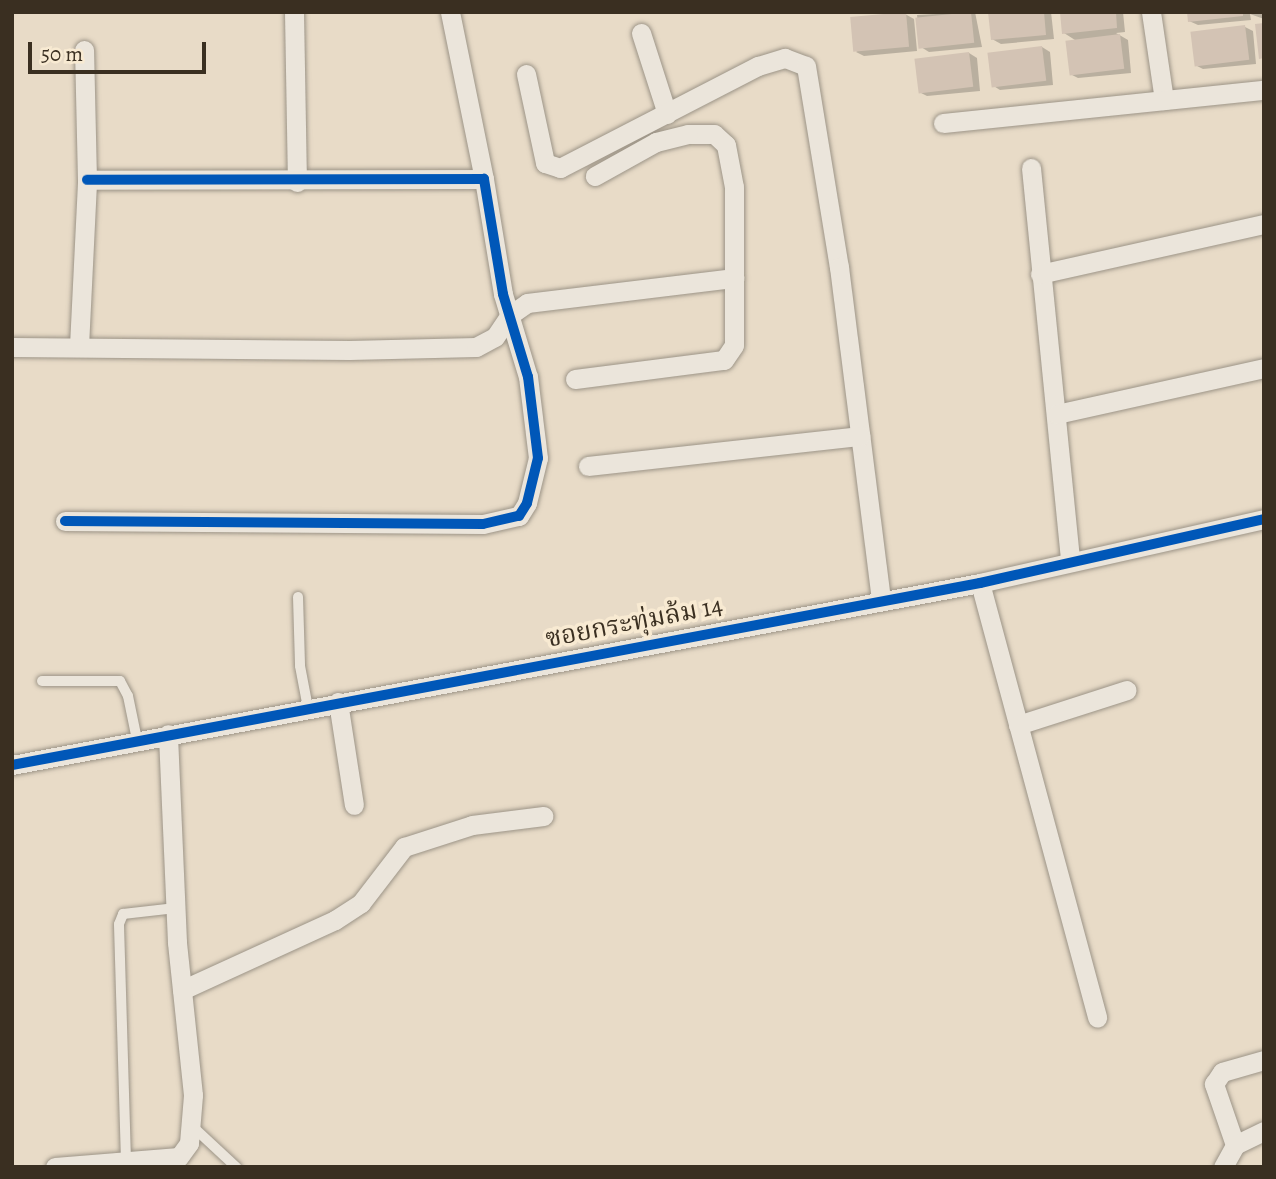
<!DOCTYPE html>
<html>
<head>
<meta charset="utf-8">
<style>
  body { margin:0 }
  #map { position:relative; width:1276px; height:1179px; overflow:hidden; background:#e8dbc7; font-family:Alegreya,"Noto Serif Thai",serif }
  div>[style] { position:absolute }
  .shadow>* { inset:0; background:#0003 }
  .building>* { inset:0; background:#d3c3b4; transform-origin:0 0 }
  .roads { filter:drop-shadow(0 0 2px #9c9487) drop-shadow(0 0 2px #9c9487) }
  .lane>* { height:10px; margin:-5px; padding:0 5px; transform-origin:5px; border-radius:5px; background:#ebe5db }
  .street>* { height:19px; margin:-9.5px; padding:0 9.5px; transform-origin:9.5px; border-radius:9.5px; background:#ebe5db }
  .cycleway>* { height:10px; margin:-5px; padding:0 5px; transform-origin:5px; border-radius:5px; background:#0057b8 }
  span { translate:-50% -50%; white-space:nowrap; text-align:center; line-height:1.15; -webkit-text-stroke:7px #f8ead2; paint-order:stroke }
  .street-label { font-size:26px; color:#3a2f21 }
  .frame { position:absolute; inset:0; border:14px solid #3a2f21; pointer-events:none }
  .scale { position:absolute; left:28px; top:42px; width:178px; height:32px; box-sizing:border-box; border:4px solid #3a2f21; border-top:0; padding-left:9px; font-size:21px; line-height:24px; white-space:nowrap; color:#3a2f21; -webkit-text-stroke:5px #f8ead2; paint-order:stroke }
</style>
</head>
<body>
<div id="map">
  <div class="shadow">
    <div style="clip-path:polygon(975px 12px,982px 47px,929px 52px,921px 47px,917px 15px)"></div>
    <div style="clip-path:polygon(990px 12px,1051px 12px,1054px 39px,1001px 44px,992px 39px)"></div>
    <div style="clip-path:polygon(1062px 12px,1123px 12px,1125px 32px,1116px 33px,1128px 40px,1131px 73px,1078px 78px,1070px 74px,1075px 40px,1064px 33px)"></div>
    <div style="clip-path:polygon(1188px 12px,1264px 12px,1264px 19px,1250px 14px,1251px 20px,1198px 25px,1189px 21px)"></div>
    <div style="clip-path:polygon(905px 14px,914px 19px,917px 51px,864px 56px,856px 52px)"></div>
    <div style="clip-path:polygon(1245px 27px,1253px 31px,1256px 64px,1203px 69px,1195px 65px)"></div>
    <div style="clip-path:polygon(1042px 47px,1050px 52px,1053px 85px,1000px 90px,992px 85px)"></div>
    <div style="clip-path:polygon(969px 53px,977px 58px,980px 91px,927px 96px,919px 92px)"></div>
  </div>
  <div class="building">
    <div style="left:906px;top:12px;width:35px;height:56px;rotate:85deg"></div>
    <div style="left:971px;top:12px;width:31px;height:56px;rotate:84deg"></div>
    <div style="clip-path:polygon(988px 12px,1044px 12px,1046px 35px,991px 40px)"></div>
    <div style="clip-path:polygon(1060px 12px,1116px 12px,1117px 28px,1062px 34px)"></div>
    <div style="clip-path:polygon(1187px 12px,1243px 12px,1243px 16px,1188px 22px)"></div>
    <div style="clip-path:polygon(1264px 23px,1264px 58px,1259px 59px,1255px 24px)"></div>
    <div style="left:1245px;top:25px;width:35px;height:55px;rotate:83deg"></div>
    <div style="left:1120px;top:34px;width:35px;height:55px;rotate:83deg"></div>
    <div style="left:1042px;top:46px;width:35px;height:55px;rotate:83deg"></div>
    <div style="left:969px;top:52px;width:35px;height:55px;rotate:83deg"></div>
  </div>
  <div class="roads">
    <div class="lane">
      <div style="left:298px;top:597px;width:69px;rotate:88.3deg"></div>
      <div style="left:300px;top:666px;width:43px;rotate:79.2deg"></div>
      <div style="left:42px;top:681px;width:78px"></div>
      <div style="left:120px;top:681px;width:17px;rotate:62deg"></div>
      <div style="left:128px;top:696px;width:45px;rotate:78.4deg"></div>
      <div style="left:191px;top:1125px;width:62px;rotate:43deg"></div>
      <div style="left:126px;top:1161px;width:237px;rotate:-91.7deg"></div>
      <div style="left:119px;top:924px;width:11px;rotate:-68deg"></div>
      <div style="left:123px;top:914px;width:53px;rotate:-6.5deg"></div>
    </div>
    <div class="street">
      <div style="left:294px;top:12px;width:170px;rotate:89deg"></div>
      <div style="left:450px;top:12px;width:170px;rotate:78.5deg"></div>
      <div style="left:1151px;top:12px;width:89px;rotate:81.6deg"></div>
      <div style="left:641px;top:33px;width:85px;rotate:72.2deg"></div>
      <div style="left:526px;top:74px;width:91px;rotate:77.9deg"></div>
      <div style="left:545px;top:163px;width:16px;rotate:18deg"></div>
      <div style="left:560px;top:168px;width:223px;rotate:-27.3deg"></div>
      <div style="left:758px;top:66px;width:28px;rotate:-17deg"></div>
      <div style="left:785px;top:58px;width:22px;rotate:21deg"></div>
      <div style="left:806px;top:66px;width:204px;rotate:80.7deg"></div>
      <div style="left:839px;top:267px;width:335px;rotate:82.8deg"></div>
      <div style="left:943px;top:123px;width:323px;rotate:-5.9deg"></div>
      <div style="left:1031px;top:168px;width:395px;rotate:84.3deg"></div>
      <div style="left:1040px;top:274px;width:230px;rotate:-12.6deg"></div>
      <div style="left:79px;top:346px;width:166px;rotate:-87.2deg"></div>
      <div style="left:87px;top:180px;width:130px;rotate:-91.3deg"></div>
      <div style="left:12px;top:347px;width:337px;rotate:0.5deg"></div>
      <div style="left:349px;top:350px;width:127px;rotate:-1.4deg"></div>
      <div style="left:476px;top:347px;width:21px;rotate:-28deg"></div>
      <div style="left:495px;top:337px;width:27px;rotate:-56deg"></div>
      <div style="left:510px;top:315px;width:21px;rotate:-35deg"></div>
      <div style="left:527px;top:303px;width:209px;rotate:-6.9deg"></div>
      <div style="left:575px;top:379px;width:150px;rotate:-7.3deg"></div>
      <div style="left:724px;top:360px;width:18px;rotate:-56deg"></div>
      <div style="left:734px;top:345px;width:158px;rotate:-90deg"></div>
      <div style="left:734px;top:187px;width:43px;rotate:-100.8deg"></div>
      <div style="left:726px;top:145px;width:16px;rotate:-137deg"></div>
      <div style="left:714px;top:134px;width:26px;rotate:180deg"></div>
      <div style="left:688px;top:134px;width:33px;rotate:166deg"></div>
      <div style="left:656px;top:142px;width:70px;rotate:150.9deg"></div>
      <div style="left:1057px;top:414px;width:212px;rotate:-12.5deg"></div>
      <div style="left:588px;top:466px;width:274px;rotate:-6.3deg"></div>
      <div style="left:65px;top:521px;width:418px;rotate:0.4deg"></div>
      <div style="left:483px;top:524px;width:37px;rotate:-13deg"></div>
      <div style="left:519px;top:516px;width:15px;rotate:-58deg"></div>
      <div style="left:527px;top:503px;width:46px;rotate:-76.3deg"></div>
      <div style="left:538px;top:458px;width:82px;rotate:-97deg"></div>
      <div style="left:528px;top:377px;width:87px;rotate:-106.8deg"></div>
      <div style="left:503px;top:294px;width:117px;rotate:-99.4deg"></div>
      <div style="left:484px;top:179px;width:397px;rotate:179.9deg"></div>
      <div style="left:980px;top:583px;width:450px;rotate:74.9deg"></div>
      <div style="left:338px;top:702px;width:104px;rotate:81.2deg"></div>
      <div style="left:1018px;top:725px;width:114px;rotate:-17.8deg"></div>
      <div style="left:12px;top:765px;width:985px;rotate:-10.65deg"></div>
      <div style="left:980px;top:583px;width:291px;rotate:-12.7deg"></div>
      <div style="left:182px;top:990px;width:168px;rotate:-24.6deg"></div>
      <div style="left:335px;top:920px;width:31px;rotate:-33deg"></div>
      <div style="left:361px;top:903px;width:71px;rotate:-52.5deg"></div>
      <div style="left:404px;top:847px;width:71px;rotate:-17.9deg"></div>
      <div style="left:472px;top:825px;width:72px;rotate:-7.2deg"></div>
      <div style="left:1235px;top:1145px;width:65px;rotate:-109deg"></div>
      <div style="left:1214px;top:1084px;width:14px;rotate:-56deg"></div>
      <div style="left:1222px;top:1072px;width:44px;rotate:-15.9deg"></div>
      <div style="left:55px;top:1167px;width:124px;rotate:-4.6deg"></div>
      <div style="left:179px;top:1157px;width:17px;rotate:-54deg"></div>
      <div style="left:189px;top:1143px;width:48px;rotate:-85.2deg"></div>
      <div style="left:193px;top:1095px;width:154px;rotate:-96deg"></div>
      <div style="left:177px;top:942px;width:208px;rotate:-92.5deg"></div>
      <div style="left:1223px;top:1167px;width:25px;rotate:-61deg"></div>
      <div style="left:1235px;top:1145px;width:32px;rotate:-26deg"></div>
    </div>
  </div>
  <div class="cycleway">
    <div style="left:65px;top:521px;width:418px;rotate:0.4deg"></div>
    <div style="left:483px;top:524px;width:37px;rotate:-13deg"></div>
    <div style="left:519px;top:516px;width:15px;rotate:-58deg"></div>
    <div style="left:527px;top:503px;width:46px;rotate:-76.3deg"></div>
    <div style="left:538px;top:458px;width:82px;rotate:-97deg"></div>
    <div style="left:528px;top:377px;width:87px;rotate:-106.8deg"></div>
    <div style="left:503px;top:294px;width:117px;rotate:-99.4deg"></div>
    <div style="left:484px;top:179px;width:397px;rotate:179.9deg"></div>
    <div style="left:12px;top:765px;width:985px;rotate:-10.65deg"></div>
    <div style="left:980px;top:583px;width:291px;rotate:-12.7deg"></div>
  </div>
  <div class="street-label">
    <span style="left:634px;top:622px;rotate:-11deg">ซอยกระทุ่มล้ม 14</span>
  </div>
  <div class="frame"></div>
  <div class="scale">50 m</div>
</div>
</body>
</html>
